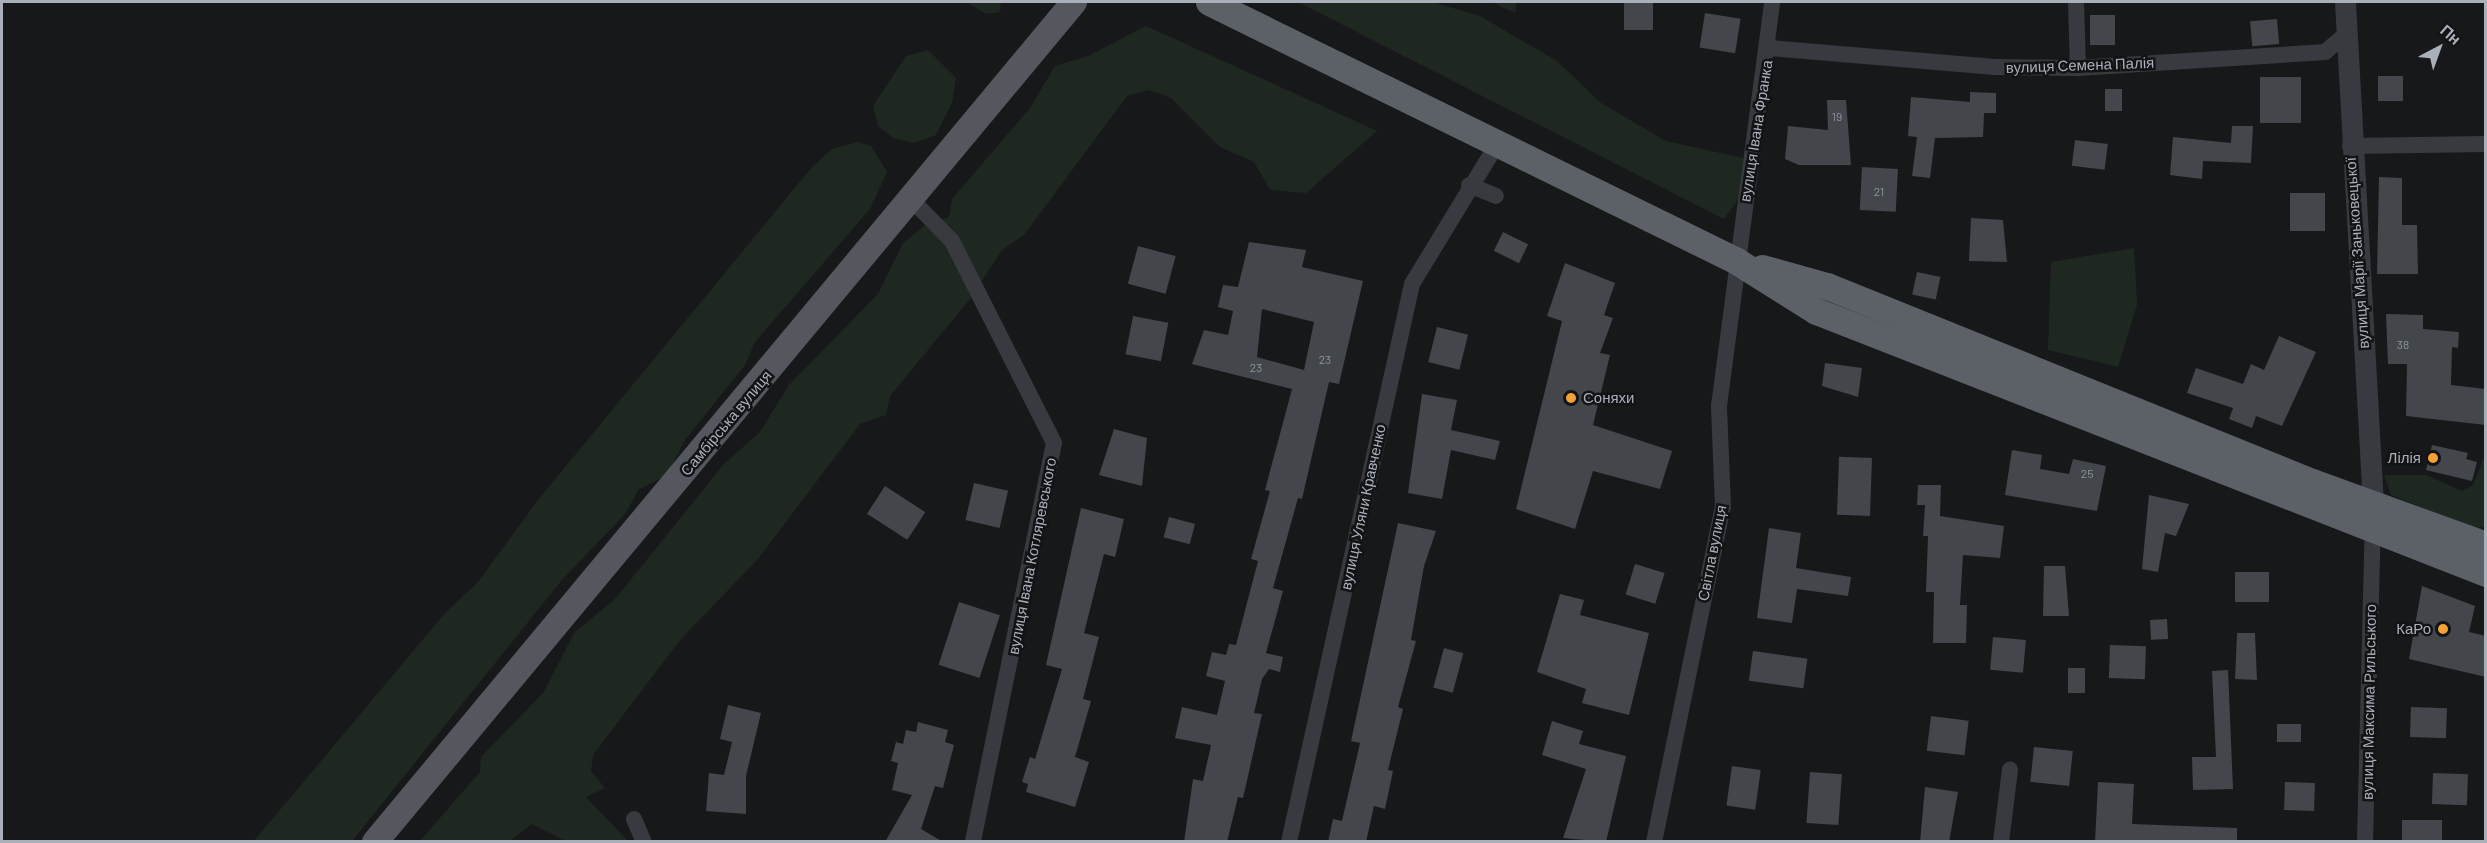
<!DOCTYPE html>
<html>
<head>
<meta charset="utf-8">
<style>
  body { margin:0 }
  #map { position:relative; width:2487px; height:843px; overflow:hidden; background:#17181a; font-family:Barlow,sans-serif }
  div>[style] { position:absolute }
  .green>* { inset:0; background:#1f2820 }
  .building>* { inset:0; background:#43464a; transform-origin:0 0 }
  .minor>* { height:16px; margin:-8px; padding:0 8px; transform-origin:8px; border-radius:8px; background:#383a3f }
  .tertiary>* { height:21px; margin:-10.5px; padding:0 10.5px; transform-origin:10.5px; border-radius:10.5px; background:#383a3f }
  .primary>* { height:26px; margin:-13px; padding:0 13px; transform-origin:13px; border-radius:13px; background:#54575e }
  .trunk>* { height:27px; margin:-13.5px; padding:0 13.5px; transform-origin:13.5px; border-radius:13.5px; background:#5c6067 }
  .dots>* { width:16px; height:16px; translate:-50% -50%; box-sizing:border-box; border:3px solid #121315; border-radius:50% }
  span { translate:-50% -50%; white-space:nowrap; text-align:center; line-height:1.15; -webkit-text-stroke:5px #121315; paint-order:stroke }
  .number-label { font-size:12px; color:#90969e }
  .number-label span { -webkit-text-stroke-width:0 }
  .street-label { font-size:15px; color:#a9b0ba }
  .poi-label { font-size:15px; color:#a9b0ba }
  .left { translate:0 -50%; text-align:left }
  .right { translate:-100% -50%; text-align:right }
  .frame { position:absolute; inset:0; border:3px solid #a9b0ba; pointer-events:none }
  .north { position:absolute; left:2409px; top:18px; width:60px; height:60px; -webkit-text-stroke:4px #121315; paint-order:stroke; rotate:41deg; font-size:16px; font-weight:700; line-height:24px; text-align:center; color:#a9b0ba }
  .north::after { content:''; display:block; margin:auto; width:21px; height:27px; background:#a9b0ba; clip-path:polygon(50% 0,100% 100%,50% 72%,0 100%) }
</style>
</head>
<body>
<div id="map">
  <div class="green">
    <div style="clip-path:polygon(966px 2px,1001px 2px,1000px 12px,986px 14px)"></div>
    <div style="clip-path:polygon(1298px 2px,1432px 2px,1480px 16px,1557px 61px,1601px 103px,1666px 141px,1743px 158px,1753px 179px,1724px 219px)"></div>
    <div style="clip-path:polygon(1491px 2px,1517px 2px,1515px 13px)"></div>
    <div style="clip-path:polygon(1146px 26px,1377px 131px,1306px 193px,1270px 190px,1254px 162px,1220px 147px,1171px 98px,1149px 90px,1127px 96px,1024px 235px,1002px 250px,970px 299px,890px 396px,886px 415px,860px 424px,758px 559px,680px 640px,593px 755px,591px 771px,605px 788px,586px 797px,628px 841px,566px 841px,532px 824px,509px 841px,419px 842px,480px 772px,481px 757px,544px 692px,574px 633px,616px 598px,723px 465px,760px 432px,789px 385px,878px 294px,903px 243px,924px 226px,949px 217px,952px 199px,1030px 108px,1055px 66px,1088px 56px)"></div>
    <div style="clip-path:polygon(928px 50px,956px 78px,952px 103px,936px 135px,914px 143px,893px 138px,878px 126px,873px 106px,906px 56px)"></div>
    <div style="clip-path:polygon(857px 142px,871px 146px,887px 172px,870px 209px,755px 342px,745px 365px,685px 440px,667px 475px,638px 490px,626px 513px,561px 581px,352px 841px,253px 842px,446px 612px,478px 582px,538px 500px,812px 167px,832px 149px)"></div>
    <div style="clip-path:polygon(2134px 248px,2137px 305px,2118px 367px,2048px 350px,2051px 262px)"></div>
    <div style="clip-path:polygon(2485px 455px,2485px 527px,2473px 528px,2391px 495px,2384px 475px,2426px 475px,2462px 491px,2473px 485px)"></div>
  </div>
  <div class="building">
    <div style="left:1624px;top:2px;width:29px;height:28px"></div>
    <div style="left:1705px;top:13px;width:36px;height:35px;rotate:9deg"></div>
    <div style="left:2090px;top:15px;width:25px;height:30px"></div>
    <div style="left:2277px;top:19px;width:25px;height:27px;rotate:85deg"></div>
    <div style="left:2378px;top:76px;width:25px;height:25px"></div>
    <div style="left:2260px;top:77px;width:41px;height:46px"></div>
    <div style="left:2105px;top:89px;width:17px;height:22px"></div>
    <div style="clip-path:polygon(1970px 92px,1996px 93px,1996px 113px,1984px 113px,1983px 137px,1935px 138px,1930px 178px,1912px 176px,1917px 137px,1908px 136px,1911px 97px,1970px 102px)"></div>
    <div style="clip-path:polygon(1827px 100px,1846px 100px,1851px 165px,1799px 165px,1785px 159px,1788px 126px,1828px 130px)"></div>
    <div style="clip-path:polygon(2232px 126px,2253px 126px,2251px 163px,2203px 161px,2202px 179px,2170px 175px,2173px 137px,2231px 143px)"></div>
    <div style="left:2075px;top:140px;width:33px;height:26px;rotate:7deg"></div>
    <div style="left:1862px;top:167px;width:36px;height:43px;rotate:3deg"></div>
    <div style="clip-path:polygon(2379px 177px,2402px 178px,2402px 225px,2417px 225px,2418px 274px,2377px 274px)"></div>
    <div style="left:2290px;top:193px;width:35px;height:38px"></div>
    <div style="clip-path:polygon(1971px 218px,2003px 220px,2007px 262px,1969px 261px)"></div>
    <div style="left:1503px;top:232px;width:28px;height:21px;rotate:26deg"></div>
    <div style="clip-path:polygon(evenodd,1249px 242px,1306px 250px,1302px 267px,1363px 281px,1339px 384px,1329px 382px,1302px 499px,1298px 498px,1273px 588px,1283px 591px,1266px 653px,1283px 657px,1280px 672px,1269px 669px,1262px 679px,1254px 713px,1262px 714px,1243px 798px,1238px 797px,1227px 842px,1184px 842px,1193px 779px,1203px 781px,1211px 745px,1175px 738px,1182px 707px,1217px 715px,1225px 681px,1206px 676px,1212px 652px,1226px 655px,1229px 644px,1236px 645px,1258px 561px,1251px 559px,1270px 491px,1265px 490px,1292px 389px,1192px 364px,1204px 330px,1228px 335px,1233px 311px,1218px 307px,1223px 285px,1238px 287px,1249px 242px,1262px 309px,1314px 322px,1304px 370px,1257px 357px,1262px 309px)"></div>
    <div style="left:1138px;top:246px;width:39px;height:39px;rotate:15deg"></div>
    <div style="clip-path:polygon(1565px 263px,1615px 283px,1604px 315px,1613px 318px,1600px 353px,1610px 355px,1593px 425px,1672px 451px,1660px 489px,1593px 471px,1575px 529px,1516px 509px,1562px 321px,1547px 316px)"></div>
    <div style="left:1917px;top:272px;width:24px;height:23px;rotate:12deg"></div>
    <div style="clip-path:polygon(2386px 314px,2423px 315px,2423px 329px,2459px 332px,2458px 348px,2452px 347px,2451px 385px,2486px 389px,2486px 425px,2406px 416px,2407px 364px,2388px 364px)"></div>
    <div style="left:1133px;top:316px;width:36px;height:39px;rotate:11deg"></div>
    <div style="left:1437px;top:327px;width:32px;height:36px;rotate:14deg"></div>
    <div style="clip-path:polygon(2279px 336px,2316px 352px,2282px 426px,2256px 416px,2252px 428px,2229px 419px,2233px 408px,2187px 393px,2196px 368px,2243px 384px,2251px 364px,2264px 370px)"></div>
    <div style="clip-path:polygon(1825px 363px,1862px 368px,1858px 397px,1822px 386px)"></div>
    <div style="clip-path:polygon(1422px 394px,1457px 400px,1451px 430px,1500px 441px,1495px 460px,1451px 450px,1442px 499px,1408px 493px)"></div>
    <div style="clip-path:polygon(1114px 429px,1147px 438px,1142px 486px,1099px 475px)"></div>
    <div style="clip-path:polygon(2432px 445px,2468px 453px,2466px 459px,2477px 462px,2472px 481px,2426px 470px)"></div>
    <div style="clip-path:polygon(2012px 450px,2042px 455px,2040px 469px,2069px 474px,2073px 459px,2106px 466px,2097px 511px,2005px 495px)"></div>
    <div style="left:1872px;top:458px;width:58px;height:33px;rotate:92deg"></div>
    <div style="left:974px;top:483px;width:35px;height:38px;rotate:13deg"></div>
    <div style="clip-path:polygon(1918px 485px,1941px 485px,1940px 516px,2004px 526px,2000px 558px,1963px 555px,1960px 605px,1967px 605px,1966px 643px,1933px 643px,1934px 592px,1926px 592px,1928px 536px,1923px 536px,1925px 505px,1917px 505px)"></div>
    <div style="left:885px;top:486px;width:48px;height:33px;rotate:33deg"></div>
    <div style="clip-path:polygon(2149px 495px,2189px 504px,2176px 536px,2165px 533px,2158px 572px,2142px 569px)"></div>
    <div style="clip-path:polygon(1081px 508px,1124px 519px,1115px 557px,1104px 554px,1084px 633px,1099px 637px,1083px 699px,1091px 701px,1075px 757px,1089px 762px,1075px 807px,1026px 792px,1028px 784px,1022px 782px,1030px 757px,1035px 759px,1062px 669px,1046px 665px)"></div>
    <div style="left:1169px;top:517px;width:27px;height:21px;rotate:15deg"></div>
    <div style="clip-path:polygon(1398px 523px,1436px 531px,1424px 566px,1411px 640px,1416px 641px,1398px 707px,1403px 709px,1388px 770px,1393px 771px,1385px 809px,1374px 806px,1366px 842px,1328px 842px,1333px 819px,1342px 821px,1360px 743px,1351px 741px)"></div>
    <div style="clip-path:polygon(1769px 528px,1801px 533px,1796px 568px,1851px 577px,1848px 596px,1797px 589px,1792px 623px,1757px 618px)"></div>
    <div style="left:1635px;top:564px;width:31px;height:32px;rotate:17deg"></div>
    <div style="clip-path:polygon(2044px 566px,2065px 566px,2069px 616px,2043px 616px)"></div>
    <div style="left:2235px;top:572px;width:34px;height:30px"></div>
    <div style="clip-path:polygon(2422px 586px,2475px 606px,2469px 632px,2486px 636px,2486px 677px,2409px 659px)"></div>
    <div style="clip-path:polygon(1560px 594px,1584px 600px,1580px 615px,1649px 633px,1629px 715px,1582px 703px,1586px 689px,1537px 672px)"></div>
    <div style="left:959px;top:602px;width:43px;height:66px;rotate:18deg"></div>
    <div style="left:2167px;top:619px;width:20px;height:17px;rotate:87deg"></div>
    <div style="clip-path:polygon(2237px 633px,2255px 633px,2257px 680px,2235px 679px)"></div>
    <div style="left:1993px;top:637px;width:33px;height:33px;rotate:5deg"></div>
    <div style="left:2110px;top:645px;width:36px;height:33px;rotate:2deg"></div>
    <div style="left:1444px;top:648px;width:20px;height:41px;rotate:15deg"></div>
    <div style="left:1753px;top:651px;width:55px;height:30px;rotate:8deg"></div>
    <div style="left:2068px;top:668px;width:17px;height:25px"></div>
    <div style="clip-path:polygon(2228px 670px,2233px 789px,2193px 790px,2192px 757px,2216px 757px,2212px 671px)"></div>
    <div style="clip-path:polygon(728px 705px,761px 713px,746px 776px,746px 814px,706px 811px,709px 773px,724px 775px,732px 742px,720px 739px)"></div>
    <div style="left:2411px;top:707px;width:36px;height:30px;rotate:2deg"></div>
    <div style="left:1931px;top:716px;width:38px;height:35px;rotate:7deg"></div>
    <div style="clip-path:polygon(1552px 721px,1583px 731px,1579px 744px,1626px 756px,1606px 842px,1563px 838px,1586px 769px,1542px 755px)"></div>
    <div style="clip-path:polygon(918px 722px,948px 730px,945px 742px,954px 745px,943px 788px,935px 786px,921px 829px,943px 842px,885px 842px,912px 795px,892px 790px,898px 763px,891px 761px,896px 742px,903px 744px,906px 730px,916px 732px)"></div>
    <div style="left:2301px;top:724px;width:18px;height:24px;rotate:90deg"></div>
    <div style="left:2034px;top:747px;width:39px;height:35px;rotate:6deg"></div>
    <div style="left:1732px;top:766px;width:29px;height:40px;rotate:8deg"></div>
    <div style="left:1810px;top:772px;width:32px;height:51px;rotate:4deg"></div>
    <div style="left:2433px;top:773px;width:35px;height:31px;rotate:2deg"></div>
    <div style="clip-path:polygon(2098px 782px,2134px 784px,2132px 824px,2237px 828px,2237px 842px,2095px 842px)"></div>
    <div style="left:2285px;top:782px;width:30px;height:28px;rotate:2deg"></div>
    <div style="clip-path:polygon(1925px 787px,1958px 792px,1949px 842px,1920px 842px)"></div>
    <div style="left:2402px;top:820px;width:40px;height:22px"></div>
  </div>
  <div class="minor">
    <div style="left:2076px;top:2px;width:66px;rotate:88.3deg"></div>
    <div style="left:1770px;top:48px;width:226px;rotate:4.8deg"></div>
    <div style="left:1995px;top:67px;width:83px;rotate:0.7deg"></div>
    <div style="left:2078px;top:68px;width:248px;rotate:-3.7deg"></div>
    <div style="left:2325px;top:52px;width:30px;rotate:-40deg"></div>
    <div style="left:2350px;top:146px;width:136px;rotate:-0.8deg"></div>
    <div style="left:1469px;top:185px;width:29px;rotate:22deg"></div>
    <div style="left:912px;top:200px;width:57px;rotate:45.7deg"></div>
    <div style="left:952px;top:241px;width:226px;rotate:63.2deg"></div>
    <div style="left:1054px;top:443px;width:407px;rotate:101.5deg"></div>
    <div style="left:634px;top:819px;width:25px;rotate:67deg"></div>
    <div style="left:1289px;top:842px;width:571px;rotate:-77.57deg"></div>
    <div style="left:1412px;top:284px;width:162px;rotate:-58.7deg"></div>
    <div style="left:1654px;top:842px;width:342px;rotate:-78.4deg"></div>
    <div style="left:1723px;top:507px;width:101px;rotate:-92.3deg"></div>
    <div style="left:1719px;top:406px;width:407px;rotate:-82.5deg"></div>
    <div style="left:2001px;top:842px;width:73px;rotate:-82.9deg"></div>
    <div style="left:2365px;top:842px;width:321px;rotate:-88.6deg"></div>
  </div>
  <div class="tertiary">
    <div style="left:2345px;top:2px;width:504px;rotate:86.81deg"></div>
  </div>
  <div class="primary">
    <div style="left:375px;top:842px;width:1093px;rotate:-50.23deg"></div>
  </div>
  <div class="trunk">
    <div style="left:1209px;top:2px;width:586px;rotate:26.13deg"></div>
    <div style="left:1735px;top:260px;width:96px;rotate:32.2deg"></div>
    <div style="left:1816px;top:311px;width:719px;rotate:21.36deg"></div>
    <div style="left:1762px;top:268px;width:67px;rotate:15.5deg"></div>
    <div style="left:1827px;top:286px;width:523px;rotate:22deg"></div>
    <div style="left:2312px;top:482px;width:185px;rotate:19.9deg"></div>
  </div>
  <div class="dots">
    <div style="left:1571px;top:398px;background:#f4a135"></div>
    <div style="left:2433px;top:458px;background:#f4a135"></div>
    <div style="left:2443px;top:629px;background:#f4a135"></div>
  </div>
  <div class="number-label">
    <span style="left:1837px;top:117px">19</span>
    <span style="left:1879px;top:192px">21</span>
    <span style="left:2403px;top:345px">38</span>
    <span style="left:1325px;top:360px">23</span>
    <span style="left:1256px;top:368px">23</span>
    <span style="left:2087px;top:474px">25</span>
  </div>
  <div class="street-label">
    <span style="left:2080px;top:65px;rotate:-2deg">вулиця Семена Палія</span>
    <span style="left:1756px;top:131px;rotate:-81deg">вулиця Івана Франка</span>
    <span style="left:2357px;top:253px;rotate:-94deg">вулиця Марії Заньковецької</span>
    <span style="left:726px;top:423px;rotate:-50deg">Самбірська вулиця</span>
    <span style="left:1363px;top:507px;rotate:-78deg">вулиця Уляни Кравченко</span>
    <span style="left:1712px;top:553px;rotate:-79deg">Світла вулиця</span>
    <span style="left:1032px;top:556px;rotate:-79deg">вулиця Івана Котляревського</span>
    <span style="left:2369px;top:702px;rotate:-89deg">вулиця Максима Рильського</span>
  </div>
  <div class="poi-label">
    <span class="left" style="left:1583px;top:398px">Соняхи</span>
    <span class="right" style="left:2421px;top:458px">Лілія</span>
    <span class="right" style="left:2431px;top:629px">КаРо</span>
  </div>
  <div class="frame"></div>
  <div class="north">Пн</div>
</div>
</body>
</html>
